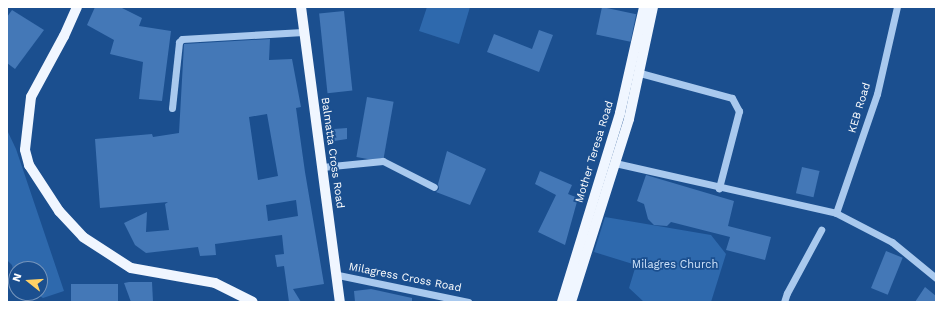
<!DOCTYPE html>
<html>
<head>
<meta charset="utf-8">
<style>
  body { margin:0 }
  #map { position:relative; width:943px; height:309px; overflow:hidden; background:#1b4f8f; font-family:"Work Sans",sans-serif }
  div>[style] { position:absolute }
  .green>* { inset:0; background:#2e69ad }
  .building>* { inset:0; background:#4478b7; transform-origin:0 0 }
  .minor>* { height:7px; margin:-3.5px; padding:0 3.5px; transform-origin:3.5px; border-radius:3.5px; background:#a9c9ee }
  .major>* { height:10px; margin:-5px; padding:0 5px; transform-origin:5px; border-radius:5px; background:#f0f6ff }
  span { translate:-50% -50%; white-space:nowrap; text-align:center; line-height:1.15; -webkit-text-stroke:3.5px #1b4f8f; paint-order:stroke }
  .street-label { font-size:11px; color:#fff }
  .park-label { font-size:11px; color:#cfe3fa }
  .frame { position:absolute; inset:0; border:8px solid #fff; pointer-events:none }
  .north { position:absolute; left:8px; top:261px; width:40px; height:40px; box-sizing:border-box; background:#1b4f8f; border:1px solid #7695bc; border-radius:50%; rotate:287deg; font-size:11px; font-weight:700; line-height:16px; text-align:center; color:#fff }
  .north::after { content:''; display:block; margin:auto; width:14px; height:18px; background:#ffd166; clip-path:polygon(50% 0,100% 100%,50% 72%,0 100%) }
</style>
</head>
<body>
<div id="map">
  <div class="green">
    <div style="clip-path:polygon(427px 7px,470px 7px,459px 44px,419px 31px)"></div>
    <div style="clip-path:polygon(7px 130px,16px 149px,64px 291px,43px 298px,35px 293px,40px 293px,40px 269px,16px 269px,16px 282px,12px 265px,7px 260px)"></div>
    <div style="clip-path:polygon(605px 217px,711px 235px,726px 254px,711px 302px,644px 302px,629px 288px,636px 265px,594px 252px)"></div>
  </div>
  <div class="building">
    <div style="clip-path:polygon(95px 7px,120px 7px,142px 18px,139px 26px,171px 31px,162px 101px,139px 99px,143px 62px,110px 54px,114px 40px,87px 25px)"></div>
    <div style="left:602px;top:7px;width:35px;height:28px;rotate:12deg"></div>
    <div style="clip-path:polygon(12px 10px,44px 30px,15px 69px,7px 63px,7px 17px)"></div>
    <div style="left:344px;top:11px;width:80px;height:25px;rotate:84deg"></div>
    <div style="clip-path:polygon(539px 30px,553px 35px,539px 72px,487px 52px,494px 34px,532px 49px)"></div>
    <div style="clip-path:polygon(evenodd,270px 39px,269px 60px,292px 59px,301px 107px,296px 108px,305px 172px,324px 284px,293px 289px,301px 302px,289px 302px,284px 266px,277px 267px,275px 255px,284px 254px,282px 235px,215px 244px,216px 255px,200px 256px,198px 247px,146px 253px,135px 245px,124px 223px,147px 212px,146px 232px,169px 230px,165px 204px,168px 202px,100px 208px,95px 139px,152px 134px,153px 137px,179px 133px,184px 44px,270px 39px,267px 114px,278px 176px,258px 180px,249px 117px,267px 114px,270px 39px,296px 200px,298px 216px,268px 221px,266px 205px,296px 200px)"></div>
    <div style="left:367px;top:97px;width:27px;height:61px;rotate:10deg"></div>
    <div style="clip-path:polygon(347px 128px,347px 139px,334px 141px,334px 129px)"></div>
    <div style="clip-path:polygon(447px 151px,486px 169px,470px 205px,436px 192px,439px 189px,438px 184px)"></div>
    <div style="left:802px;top:167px;width:18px;height:27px;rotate:13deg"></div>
    <div style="clip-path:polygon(540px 171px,572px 185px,568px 194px,578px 198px,565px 245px,538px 232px,556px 195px,535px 184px)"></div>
    <div style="clip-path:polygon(646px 175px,734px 201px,728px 226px,771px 237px,765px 260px,726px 250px,730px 237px,671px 222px,667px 226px,654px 225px,648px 219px,644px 204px,637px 201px)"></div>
    <div style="left:886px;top:251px;width:18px;height:40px;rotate:22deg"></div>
    <div style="clip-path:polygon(129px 282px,152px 282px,153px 302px,131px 302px,124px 283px)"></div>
    <div style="left:71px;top:284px;width:47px;height:18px"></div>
    <div style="clip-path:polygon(925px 287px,936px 296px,936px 302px,915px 302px)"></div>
    <div style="clip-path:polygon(371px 289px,412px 298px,412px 302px,355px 302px,354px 291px)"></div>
  </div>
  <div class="minor">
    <div style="left:640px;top:73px;width:95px;rotate:15.2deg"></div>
    <div style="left:732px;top:98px;width:15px;rotate:62deg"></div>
    <div style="left:739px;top:111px;width:80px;rotate:104.6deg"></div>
    <div style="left:172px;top:108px;width:66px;rotate:-83.9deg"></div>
    <div style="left:179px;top:42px;width:4px;rotate:-45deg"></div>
    <div style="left:182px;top:39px;width:121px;rotate:-3.3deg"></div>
    <div style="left:615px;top:163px;width:227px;rotate:12.7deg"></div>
    <div style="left:836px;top:213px;width:63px;rotate:27.4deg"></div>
    <div style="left:892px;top:242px;width:57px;rotate:39.3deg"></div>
    <div style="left:322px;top:167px;width:61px;rotate:-5.6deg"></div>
    <div style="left:383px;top:161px;width:57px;rotate:27deg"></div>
    <div style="left:836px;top:213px;width:126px;rotate:-71deg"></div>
    <div style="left:877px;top:94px;width:89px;rotate:-77.1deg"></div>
    <div style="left:338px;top:275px;width:133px;rotate:11.7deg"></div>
    <div style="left:784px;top:302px;width:9px;rotate:-72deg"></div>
    <div style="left:787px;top:293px;width:72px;rotate:-61.6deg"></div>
  </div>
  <div class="major">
    <div style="left:77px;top:7px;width:32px;rotate:114deg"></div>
    <div style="left:64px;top:36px;width:69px;rotate:118.4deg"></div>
    <div style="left:31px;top:97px;width:53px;rotate:96.5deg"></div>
    <div style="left:25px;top:150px;width:16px;rotate:75deg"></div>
    <div style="left:29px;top:165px;width:55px;rotate:56.9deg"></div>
    <div style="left:59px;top:211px;width:35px;rotate:47deg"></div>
    <div style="left:83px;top:237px;width:57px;rotate:32.9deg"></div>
    <div style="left:131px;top:268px;width:85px;rotate:10.1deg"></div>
    <div style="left:215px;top:283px;width:42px;rotate:26.6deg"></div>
    <div style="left:301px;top:7px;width:298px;rotate:82.5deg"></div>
    <div style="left:562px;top:302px;width:198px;rotate:-72.9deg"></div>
    <div style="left:620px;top:113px;width:109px;rotate:-77.2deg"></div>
    <div style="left:571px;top:302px;width:192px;rotate:-72.4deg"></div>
    <div style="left:629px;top:119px;width:115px;rotate:-77.9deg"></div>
  </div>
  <div class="street-label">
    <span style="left:860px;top:108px;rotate:-73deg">KEB Road</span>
    <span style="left:595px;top:152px;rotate:-73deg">Mother Teresa Road</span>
    <span style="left:332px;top:153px;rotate:82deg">Balmatta Cross Road</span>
    <span style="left:405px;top:278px;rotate:11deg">Milagress Cross Road</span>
  </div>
  <div class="park-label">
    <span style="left:675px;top:265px">Milagres Church</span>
  </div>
  <div class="frame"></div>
  <div class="north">N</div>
</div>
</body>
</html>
